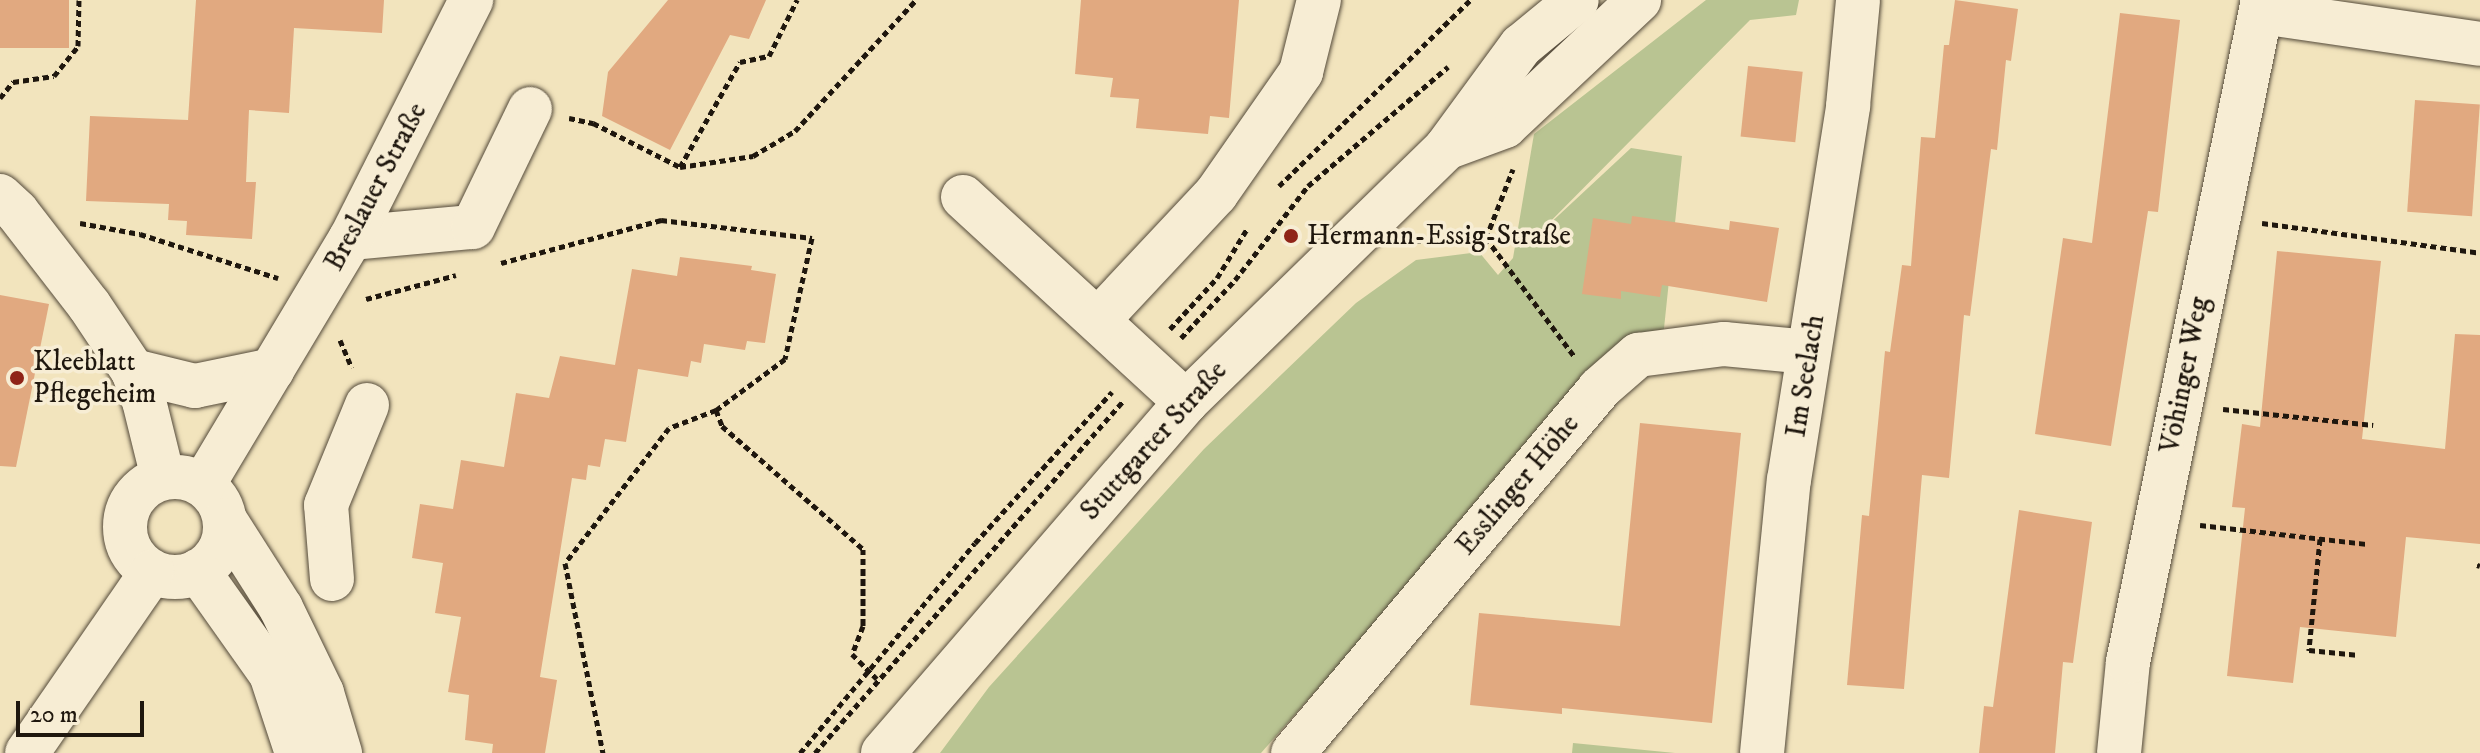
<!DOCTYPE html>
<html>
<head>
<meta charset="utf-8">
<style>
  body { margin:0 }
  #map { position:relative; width:2480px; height:753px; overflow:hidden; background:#f2e4bd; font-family:"IM FELL DW Pica",serif }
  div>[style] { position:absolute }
  .green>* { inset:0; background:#b9c492 }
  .building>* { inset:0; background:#e1a980; transform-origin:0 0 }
  .path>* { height:5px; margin-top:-2.5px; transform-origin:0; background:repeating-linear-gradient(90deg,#1f170e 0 6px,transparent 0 10px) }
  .roads { filter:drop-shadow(0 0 2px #544a3a) drop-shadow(0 0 2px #544a3a) }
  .minor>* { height:44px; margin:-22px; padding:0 22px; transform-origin:22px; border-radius:22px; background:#f7edd4 }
  .minor>.ring { margin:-22px; padding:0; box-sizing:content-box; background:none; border:44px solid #f7edd4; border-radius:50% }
  .dots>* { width:22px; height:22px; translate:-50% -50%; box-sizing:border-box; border:4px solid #f7edd4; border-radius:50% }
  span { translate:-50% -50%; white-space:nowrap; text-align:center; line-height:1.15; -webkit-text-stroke:7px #f7edd4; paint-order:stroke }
  .street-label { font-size:28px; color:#1f170e }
  .poi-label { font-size:28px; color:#1f170e }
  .left { translate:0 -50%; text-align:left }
  .scale { position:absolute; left:16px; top:701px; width:128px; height:36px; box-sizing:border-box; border:4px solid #1f170e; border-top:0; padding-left:10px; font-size:24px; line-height:28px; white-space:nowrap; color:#1f170e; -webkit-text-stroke:6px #f7edd4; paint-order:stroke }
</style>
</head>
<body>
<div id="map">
  <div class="green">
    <div style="clip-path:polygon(1706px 0,1799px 0,1796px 15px,1750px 20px,1531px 241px,1631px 148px,1682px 156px,1663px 338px,1611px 357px,1261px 753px,940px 753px,989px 687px,1204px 449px,1356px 303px,1416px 260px,1479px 252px,1498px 275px,1513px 258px,1534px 134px)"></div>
    <div style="clip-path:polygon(1573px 743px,1675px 753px,1572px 753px)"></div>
  </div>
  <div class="building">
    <div style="left:0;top:0;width:69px;height:48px"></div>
    <div style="clip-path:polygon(196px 0,384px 0,382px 33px,294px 28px,289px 113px,249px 110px,246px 182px,256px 182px,252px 239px,186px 235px,187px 221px,168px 220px,169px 204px,86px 201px,90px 116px,188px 120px)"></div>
    <div style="clip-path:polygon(668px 0,766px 0,749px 39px,730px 35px,670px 150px,602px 116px,608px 72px)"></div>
    <div style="clip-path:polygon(1081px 0,1239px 0,1229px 118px,1210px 116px,1208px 134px,1136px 128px,1139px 99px,1110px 97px,1113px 78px,1075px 74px)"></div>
    <div style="clip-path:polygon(1955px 0,2018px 9px,2011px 61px,2006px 60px,1997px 150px,1991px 149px,1970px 316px,1964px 315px,1949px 478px,1922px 475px,1904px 689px,1847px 685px,1862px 515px,1869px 516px,1885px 351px,1890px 352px,1902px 265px,1911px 266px,1921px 137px,1935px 138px,1944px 45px,1949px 45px)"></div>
    <div style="clip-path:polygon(2120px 13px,2180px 20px,2158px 212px,2148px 211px,2111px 446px,2035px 434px,2063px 238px,2092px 243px)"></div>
    <div style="left:1748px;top:66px;width:55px;height:71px;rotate:6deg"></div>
    <div style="left:2415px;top:100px;width:65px;height:112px;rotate:4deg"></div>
    <div style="clip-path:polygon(1632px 216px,1729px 230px,1730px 221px,1779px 228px,1767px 302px,1662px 285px,1660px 297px,1621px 291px,1621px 299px,1582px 294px,1593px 218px,1631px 224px)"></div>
    <div style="clip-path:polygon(2277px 251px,2381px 261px,2362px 439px,2445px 449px,2455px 334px,2480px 335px,2480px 544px,2406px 537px,2396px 637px,2300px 627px,2293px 683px,2227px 676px,2245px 508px,2232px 507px,2242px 424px,2260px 427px)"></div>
    <div style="clip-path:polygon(680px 257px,752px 266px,751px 270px,776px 274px,765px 343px,747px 341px,745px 350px,704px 344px,701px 363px,691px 361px,688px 377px,638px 369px,626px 442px,605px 439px,600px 467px,588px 465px,586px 480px,572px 478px,540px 677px,557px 680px,545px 753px,492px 753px,493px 744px,465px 740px,469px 695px,448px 692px,461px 617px,435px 613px,443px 563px,412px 558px,420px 504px,453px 509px,461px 460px,504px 467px,516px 393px,549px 398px,560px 356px,615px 365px,632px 269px,677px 276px)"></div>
    <div style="clip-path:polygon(0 295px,49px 304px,16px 467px,0 466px)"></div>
    <div style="clip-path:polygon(1640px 423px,1741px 433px,1712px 723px,1562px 708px,1562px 714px,1470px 705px,1479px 613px,1620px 626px)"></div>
    <div style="clip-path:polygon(2019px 510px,2092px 522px,2073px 663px,2063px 662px,2055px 753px,1979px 753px,1984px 706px,1993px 707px)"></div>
  </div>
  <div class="path">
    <div style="left:0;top:98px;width:21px;rotate:-51deg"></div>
    <div style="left:13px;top:82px;width:41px;rotate:-8.3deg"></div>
    <div style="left:54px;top:76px;width:38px;rotate:-51deg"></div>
    <div style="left:78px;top:46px;width:46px;rotate:-88.8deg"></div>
    <div style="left:569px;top:118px;width:25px;rotate:12deg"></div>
    <div style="left:593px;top:123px;width:97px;rotate:26.8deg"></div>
    <div style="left:680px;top:167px;width:74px;rotate:-8.6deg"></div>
    <div style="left:753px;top:156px;width:49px;rotate:-30.8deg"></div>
    <div style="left:795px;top:131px;width:178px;rotate:-47.3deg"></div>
    <div style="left:680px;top:167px;width:121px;rotate:-60.3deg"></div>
    <div style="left:740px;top:62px;width:30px;rotate:-12deg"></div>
    <div style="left:769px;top:56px;width:63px;rotate:-63.4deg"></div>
    <div style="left:1279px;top:186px;width:267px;rotate:-44.2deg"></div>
    <div style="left:80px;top:223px;width:61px;rotate:10.4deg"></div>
    <div style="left:140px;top:234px;width:145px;rotate:17.7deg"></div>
    <div style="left:2262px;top:223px;width:220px;rotate:7.8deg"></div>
    <div style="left:1486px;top:238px;width:147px;rotate:53.3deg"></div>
    <div style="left:1415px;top:241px;width:71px;rotate:-2.4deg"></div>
    <div style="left:1486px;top:238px;width:74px;rotate:-68.6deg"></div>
    <div style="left:501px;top:263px;width:166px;rotate:-15deg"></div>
    <div style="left:661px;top:220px;width:152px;rotate:6.8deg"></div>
    <div style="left:812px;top:238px;width:124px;rotate:102.6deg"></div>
    <div style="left:785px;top:359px;width:86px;rotate:143.5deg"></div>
    <div style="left:716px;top:410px;width:50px;rotate:159deg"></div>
    <div style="left:669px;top:428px;width:170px;rotate:127.6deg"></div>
    <div style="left:565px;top:563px;width:194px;rotate:78.7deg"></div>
    <div style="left:366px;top:299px;width:93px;rotate:-14.9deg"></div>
    <div style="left:1170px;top:329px;width:69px;rotate:-47.3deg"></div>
    <div style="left:1217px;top:278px;width:57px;rotate:-58.5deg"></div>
    <div style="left:1181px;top:338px;width:79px;rotate:-47deg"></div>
    <div style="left:1235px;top:280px;width:119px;rotate:-52.2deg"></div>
    <div style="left:1308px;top:186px;width:184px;rotate:-40.4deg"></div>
    <div style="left:340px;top:340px;width:30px;rotate:67deg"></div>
    <div style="left:2223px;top:409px;width:151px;rotate:6.1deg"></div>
    <div style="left:716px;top:410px;width:17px;rotate:69deg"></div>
    <div style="left:722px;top:426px;width:187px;rotate:41.1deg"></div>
    <div style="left:863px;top:549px;width:77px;rotate:90deg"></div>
    <div style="left:863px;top:626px;width:30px;rotate:111deg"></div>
    <div style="left:852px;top:654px;width:35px;rotate:45deg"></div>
    <div style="left:2200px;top:525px;width:169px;rotate:6.5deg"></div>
    <div style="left:2320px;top:539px;width:112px;rotate:95.7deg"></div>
    <div style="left:2309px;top:650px;width:50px;rotate:5.7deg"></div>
    <div style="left:2477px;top:565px;width:3px;rotate:18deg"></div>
    <div style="left:800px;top:753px;width:273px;rotate:-50.2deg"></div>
    <div style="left:975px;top:543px;width:204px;rotate:-47.8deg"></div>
    <div style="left:815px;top:753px;width:468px;rotate:-48.8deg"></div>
  </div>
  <div class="roads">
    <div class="minor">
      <div style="left:2261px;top:12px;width:221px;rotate:8.3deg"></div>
      <div style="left:1446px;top:148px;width:63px;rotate:-20.4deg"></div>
      <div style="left:1505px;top:126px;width:184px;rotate:-43.2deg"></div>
      <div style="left:0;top:196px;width:23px;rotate:43deg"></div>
      <div style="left:17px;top:212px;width:118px;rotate:52.3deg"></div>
      <div style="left:89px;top:305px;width:79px;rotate:56.3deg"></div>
      <div style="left:133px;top:371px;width:32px;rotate:70deg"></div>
      <div style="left:144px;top:401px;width:79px;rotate:76.1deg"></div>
      <div style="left:963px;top:197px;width:303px;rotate:42.6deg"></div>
      <div style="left:351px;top:238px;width:122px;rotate:-5.2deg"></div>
      <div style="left:473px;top:227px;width:131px;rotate:-64.2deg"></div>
      <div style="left:1098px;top:320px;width:173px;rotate:-46.9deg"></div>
      <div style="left:1216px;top:194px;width:149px;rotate:-55.1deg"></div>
      <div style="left:1301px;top:72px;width:74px;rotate:-76deg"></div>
      <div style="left:133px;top:371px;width:64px;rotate:13.6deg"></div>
      <div style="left:195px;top:386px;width:79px;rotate:-11.7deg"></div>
      <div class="ring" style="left:125px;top:477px;width:56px;height:56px"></div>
      <div style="left:203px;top:485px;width:288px;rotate:-59.1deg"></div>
      <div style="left:351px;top:238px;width:267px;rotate:-63.2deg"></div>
      <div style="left:225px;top:520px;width:104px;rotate:57.5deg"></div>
      <div style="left:281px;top:608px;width:94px;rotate:64.2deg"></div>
      <div style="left:322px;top:693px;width:63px;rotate:73.3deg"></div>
      <div style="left:198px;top:571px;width:126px;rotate:54.7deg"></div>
      <div style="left:271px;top:674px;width:83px;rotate:71.8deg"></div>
      <div style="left:332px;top:579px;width:74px;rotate:-94.6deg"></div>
      <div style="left:326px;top:505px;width:108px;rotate:-67.7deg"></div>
      <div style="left:27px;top:753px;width:220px;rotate:-55.4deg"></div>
      <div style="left:883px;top:753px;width:464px;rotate:-49.2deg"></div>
      <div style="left:1186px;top:402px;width:363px;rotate:-44.3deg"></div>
      <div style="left:1446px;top:148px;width:127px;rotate:-53.7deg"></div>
      <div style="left:1521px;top:46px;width:72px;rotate:-39.4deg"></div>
      <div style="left:1293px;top:753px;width:476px;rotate:-49.9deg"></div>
      <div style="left:1599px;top:389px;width:52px;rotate:-41.1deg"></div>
      <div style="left:1638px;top:355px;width:87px;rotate:-7.3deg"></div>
      <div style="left:1724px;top:344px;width:85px;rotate:5.4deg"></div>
      <div style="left:1762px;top:753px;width:274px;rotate:-84.4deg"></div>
      <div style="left:1789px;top:480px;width:379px;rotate:-81deg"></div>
      <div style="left:1848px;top:106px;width:106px;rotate:-84.6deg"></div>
      <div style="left:2119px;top:753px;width:91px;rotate:-84.4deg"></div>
      <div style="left:2128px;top:662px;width:676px;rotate:-78.47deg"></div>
    </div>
  </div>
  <div class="dots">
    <div style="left:1291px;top:236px;background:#8f2418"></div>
    <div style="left:17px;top:378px;background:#8f2418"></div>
  </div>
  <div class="street-label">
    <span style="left:376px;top:187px;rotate:-62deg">Breslauer Straße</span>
    <span style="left:2185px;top:375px;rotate:-79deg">Vöhinger Weg</span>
    <span style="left:1806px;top:376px;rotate:-81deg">Im Seelach</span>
    <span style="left:1154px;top:441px;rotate:-48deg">Stuttgarter Straße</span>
    <span style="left:1518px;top:485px;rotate:-50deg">Esslinger Höhe</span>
  </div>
  <div class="poi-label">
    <span class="left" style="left:1307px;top:236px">Hermann-Essig-Straße</span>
    <span class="left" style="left:33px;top:378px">Kleeblatt<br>Pflegeheim</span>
  </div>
  <div class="scale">20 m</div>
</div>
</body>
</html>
